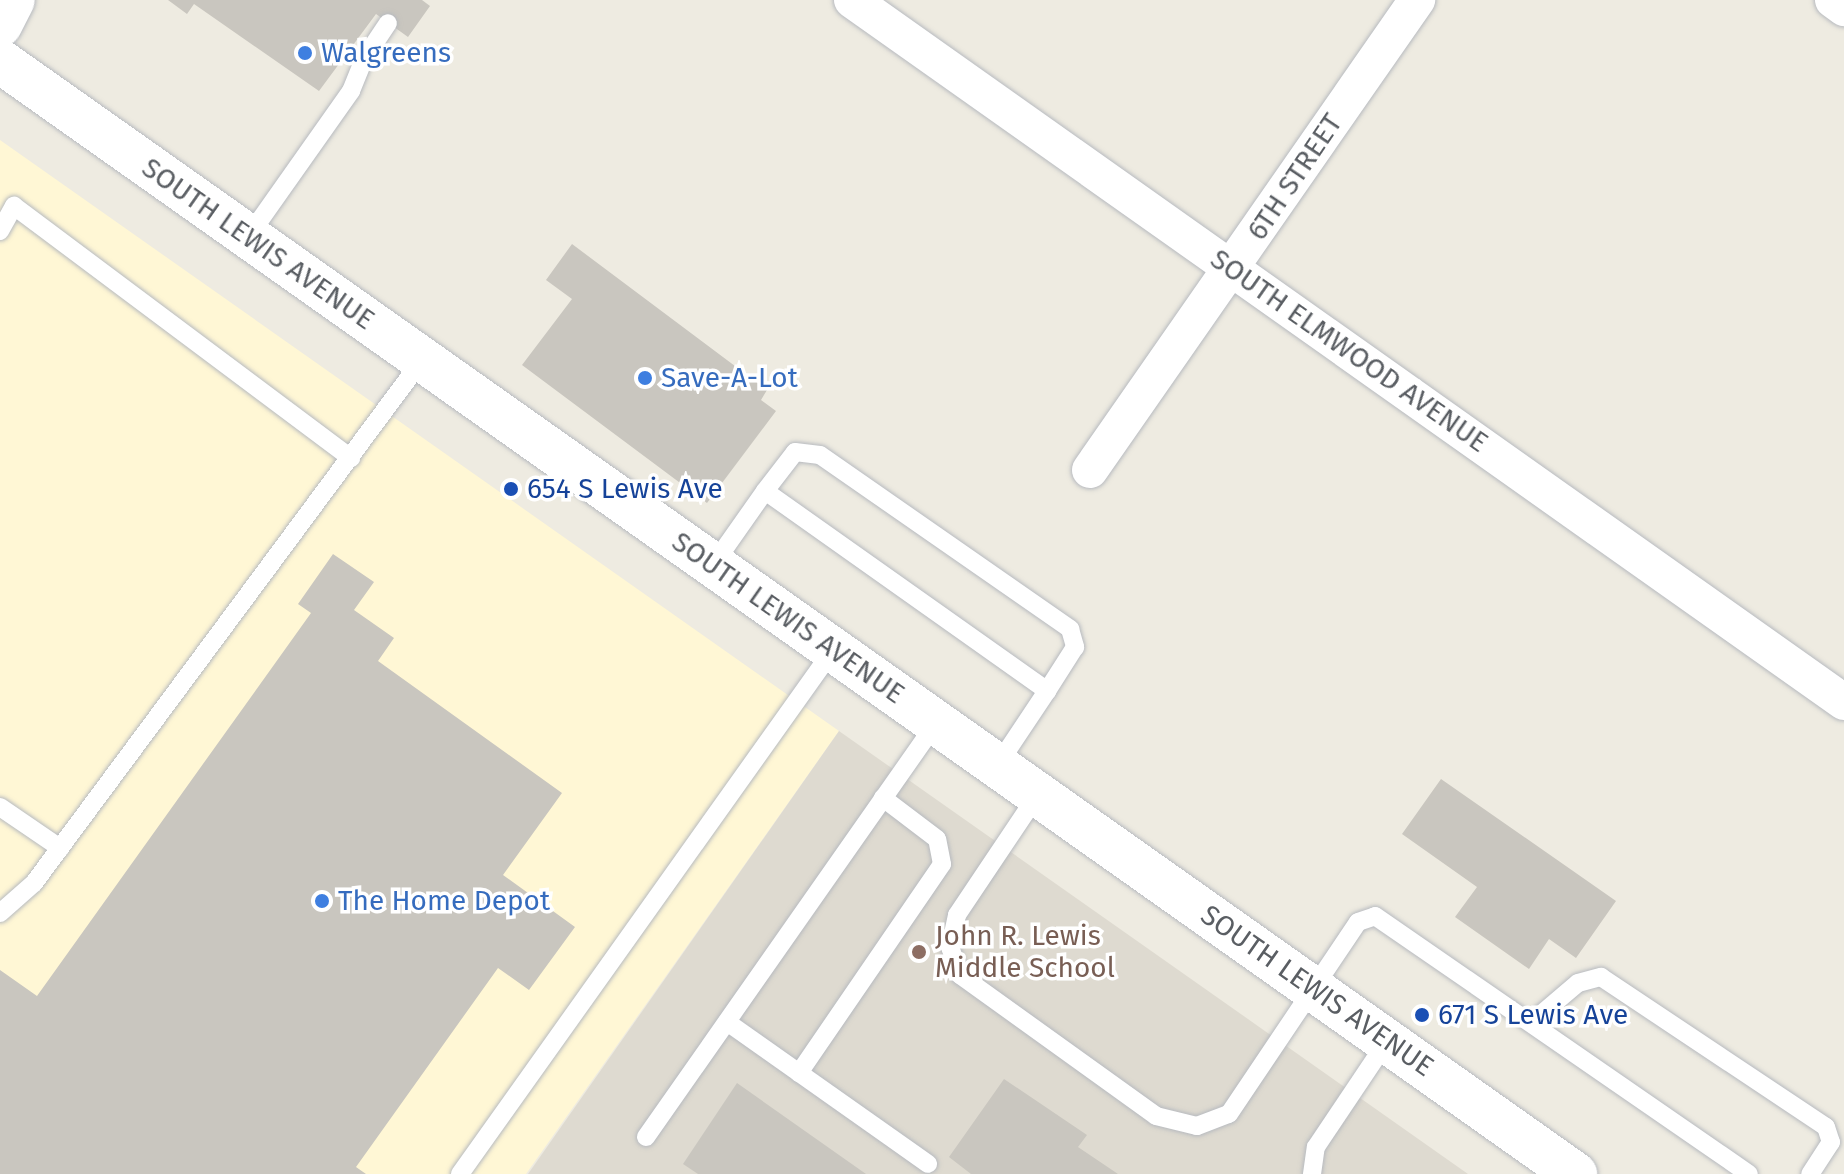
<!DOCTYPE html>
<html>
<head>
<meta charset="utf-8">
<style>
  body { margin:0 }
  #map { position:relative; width:1844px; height:1174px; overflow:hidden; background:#eeebe1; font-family:"Fira Sans",sans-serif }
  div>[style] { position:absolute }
  .commercial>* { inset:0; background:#fff7d5 }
  .education>* { inset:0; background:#dedad0 }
  .building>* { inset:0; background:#c9c6bf }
  .roads { filter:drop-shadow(0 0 2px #b7babf) drop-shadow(0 0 2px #b7babf) }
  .service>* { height:18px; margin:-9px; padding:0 9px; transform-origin:9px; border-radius:9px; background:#fff }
  .minor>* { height:36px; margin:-18px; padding:0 18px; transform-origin:18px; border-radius:18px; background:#fff }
  .secondary>* { height:44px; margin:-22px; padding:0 22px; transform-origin:22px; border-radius:22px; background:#fff }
  .dots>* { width:22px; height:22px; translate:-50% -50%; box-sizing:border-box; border:4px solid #fff; border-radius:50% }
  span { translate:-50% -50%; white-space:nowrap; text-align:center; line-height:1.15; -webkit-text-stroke:7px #fff; paint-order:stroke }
  .shop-label { font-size:28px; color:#366cbe }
  .left { translate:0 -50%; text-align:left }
  .street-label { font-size:28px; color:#5a5e63 }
  .transit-label { font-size:28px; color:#164399 }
  .education-label { font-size:28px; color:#785e54 }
</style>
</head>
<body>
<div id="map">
  <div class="commercial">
    <div style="clip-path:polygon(0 140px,839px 731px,526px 1174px,0 1174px)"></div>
  </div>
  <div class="education">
    <div style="clip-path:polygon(839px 731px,1468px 1174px,528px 1174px)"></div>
  </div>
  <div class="building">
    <div style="clip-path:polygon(168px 0,422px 0,430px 6px,408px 37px,376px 14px,319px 91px,194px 4px,187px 14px)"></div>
    <div style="clip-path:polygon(572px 244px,767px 390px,761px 400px,776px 411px,707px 503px,522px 365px,572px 299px,546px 280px)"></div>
    <div style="clip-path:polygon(333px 554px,374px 582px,354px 610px,394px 638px,378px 661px,562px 793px,503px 875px,575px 927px,529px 990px,498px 968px,356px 1167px,366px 1174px,0 1174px,0 970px,37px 996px,311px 613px,298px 604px)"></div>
    <div style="clip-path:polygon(1441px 779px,1616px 901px,1576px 958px,1549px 939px,1529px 969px,1455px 917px,1477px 887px,1402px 834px)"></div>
    <div style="clip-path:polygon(1004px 1079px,1087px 1135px,1078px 1147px,1118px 1174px,971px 1174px,949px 1157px)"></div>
    <div style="clip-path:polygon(737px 1083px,866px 1174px,698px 1174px,683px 1164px)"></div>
  </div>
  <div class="roads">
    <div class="service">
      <div style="left:0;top:231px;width:29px;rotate:-61deg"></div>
      <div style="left:14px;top:206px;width:421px;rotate:36.8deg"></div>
      <div style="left:248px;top:237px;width:179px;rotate:-54.8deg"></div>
      <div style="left:351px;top:91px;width:35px;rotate:-68deg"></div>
      <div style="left:364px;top:59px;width:43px;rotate:-56.3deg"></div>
      <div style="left:765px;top:491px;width:49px;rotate:-52.4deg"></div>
      <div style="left:795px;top:452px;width:25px;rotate:7deg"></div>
      <div style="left:820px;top:455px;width:305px;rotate:34.8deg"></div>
      <div style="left:1070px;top:629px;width:19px;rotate:74deg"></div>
      <div style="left:1075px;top:647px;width:52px;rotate:122.5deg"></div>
      <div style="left:713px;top:565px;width:90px;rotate:-54.9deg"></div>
      <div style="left:765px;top:491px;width:346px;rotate:35.3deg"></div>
      <div style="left:1047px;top:691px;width:90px;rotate:123.7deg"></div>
      <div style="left:1038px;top:794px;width:146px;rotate:123.8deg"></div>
      <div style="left:957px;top:915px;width:33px;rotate:102deg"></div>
      <div style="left:950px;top:947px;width:30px;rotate:70deg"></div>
      <div style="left:960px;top:975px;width:241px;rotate:35.7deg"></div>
      <div style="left:1156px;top:1116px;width:42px;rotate:13.7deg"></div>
      <div style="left:1197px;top:1126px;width:34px;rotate:-21deg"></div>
      <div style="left:1229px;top:1114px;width:231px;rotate:-56.1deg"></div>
      <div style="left:1358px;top:922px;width:18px;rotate:-19deg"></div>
      <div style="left:1375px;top:916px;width:454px;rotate:34.6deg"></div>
      <div style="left:0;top:807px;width:73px;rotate:34.3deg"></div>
      <div style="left:0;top:913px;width:45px;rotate:-41.4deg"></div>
      <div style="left:34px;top:883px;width:651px;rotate:-53.43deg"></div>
      <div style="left:727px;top:1022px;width:246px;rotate:35.2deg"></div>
      <div style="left:1532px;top:1022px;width:60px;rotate:-40.3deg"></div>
      <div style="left:1578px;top:983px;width:24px;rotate:-15deg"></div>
      <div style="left:1601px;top:977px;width:270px;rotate:33.7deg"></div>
      <div style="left:1826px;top:1127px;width:16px;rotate:72deg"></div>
      <div style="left:1831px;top:1142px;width:38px;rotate:123deg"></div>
      <div style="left:799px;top:1073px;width:253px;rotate:-55.6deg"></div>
      <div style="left:942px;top:864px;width:25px;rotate:-101deg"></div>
      <div style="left:937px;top:839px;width:68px;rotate:-142.8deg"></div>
      <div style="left:646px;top:1137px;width:505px;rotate:-54.99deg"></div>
      <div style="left:460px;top:1174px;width:643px;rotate:-54.56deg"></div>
      <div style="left:1312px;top:1174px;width:27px;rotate:-82deg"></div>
      <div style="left:1316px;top:1147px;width:128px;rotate:-56.2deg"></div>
    </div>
    <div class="minor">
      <div style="left:852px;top:0;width:1215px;rotate:35.29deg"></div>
      <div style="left:1833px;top:0;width:14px;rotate:36deg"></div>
      <div style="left:1090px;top:470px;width:573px;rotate:-55.17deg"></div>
    </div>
    <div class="secondary">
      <div style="left:0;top:25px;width:28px;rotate:-63deg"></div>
      <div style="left:0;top:61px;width:1929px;rotate:35.25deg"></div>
    </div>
  </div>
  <div class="dots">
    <div style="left:305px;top:53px;background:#3f7fe0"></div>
    <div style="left:645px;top:378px;background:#3f7fe0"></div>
    <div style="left:511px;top:489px;background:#1a4fb4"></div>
    <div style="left:322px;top:901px;background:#3f7fe0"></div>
    <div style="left:919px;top:952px;background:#8d6e63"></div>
    <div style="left:1422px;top:1015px;background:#1a4fb4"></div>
  </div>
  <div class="shop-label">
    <span class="left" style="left:321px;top:53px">Walgreens</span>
    <span class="left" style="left:661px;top:378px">Save-A-Lot</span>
    <span class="left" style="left:338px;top:901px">The Home Depot</span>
  </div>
  <div class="street-label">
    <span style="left:1295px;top:177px;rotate:-56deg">6TH STREET</span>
    <span style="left:258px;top:244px;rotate:35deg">SOUTH LEWIS AVENUE</span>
    <span style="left:1349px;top:351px;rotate:35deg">SOUTH ELMWOOD AVENUE</span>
    <span style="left:788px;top:618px;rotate:35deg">SOUTH LEWIS AVENUE</span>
    <span style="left:1317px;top:991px;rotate:35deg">SOUTH LEWIS AVENUE</span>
  </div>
  <div class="transit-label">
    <span class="left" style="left:527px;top:489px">654 S Lewis Ave</span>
    <span class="left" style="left:1438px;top:1015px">671 S Lewis Ave</span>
  </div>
  <div class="education-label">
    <span class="left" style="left:935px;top:952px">John R. Lewis<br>Middle School</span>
  </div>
</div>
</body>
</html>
